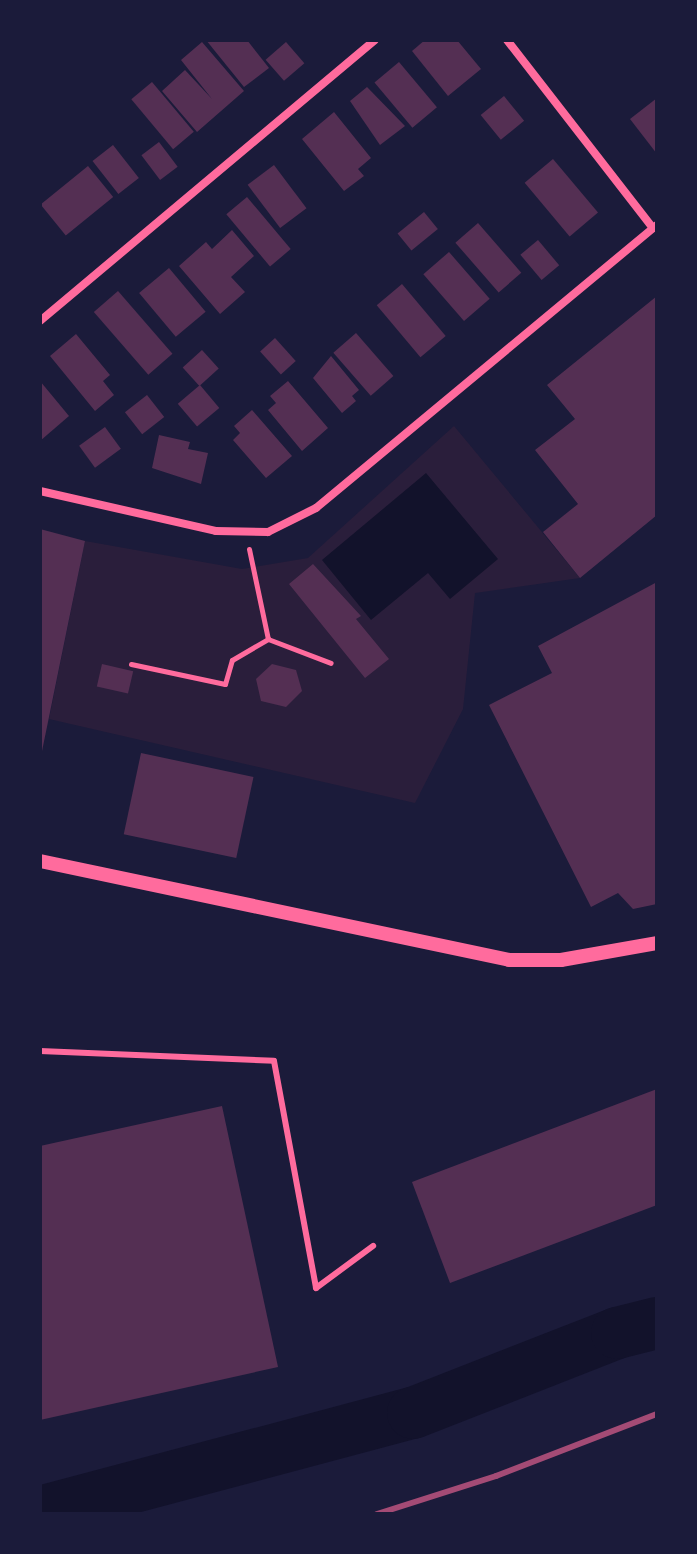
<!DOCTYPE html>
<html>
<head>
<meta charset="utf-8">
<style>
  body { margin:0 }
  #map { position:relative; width:697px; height:1554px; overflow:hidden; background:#1b1b3a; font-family:"PT Sans",sans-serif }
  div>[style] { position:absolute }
  .green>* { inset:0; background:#2a1e3b }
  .water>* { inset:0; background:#12122b }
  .river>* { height:52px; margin:-26px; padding:0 26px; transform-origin:26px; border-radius:26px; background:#12122b }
  .building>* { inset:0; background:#542f53; transform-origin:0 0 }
  .path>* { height:5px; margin:-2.5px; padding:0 2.5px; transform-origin:2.5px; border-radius:2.5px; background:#ff6b9d }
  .service>* { height:6px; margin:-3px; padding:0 3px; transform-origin:3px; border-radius:3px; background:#ff6b9d }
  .minor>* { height:8px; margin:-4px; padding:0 4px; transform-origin:4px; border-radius:4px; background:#ff6b9d }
  .tertiary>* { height:14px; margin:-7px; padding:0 7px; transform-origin:7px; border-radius:7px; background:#ff6b9d }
  .rail>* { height:6px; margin:-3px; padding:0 3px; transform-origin:3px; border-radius:3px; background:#a44b75 }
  span { translate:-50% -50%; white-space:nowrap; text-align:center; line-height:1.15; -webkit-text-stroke:6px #1b1b3a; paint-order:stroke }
  .frame { position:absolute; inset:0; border:42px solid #1b1b3a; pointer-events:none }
</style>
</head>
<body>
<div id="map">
  <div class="green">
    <div style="clip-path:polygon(454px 426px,580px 578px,475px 593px,463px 709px,415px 803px,49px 719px,85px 541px,242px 569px,308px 558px)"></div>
  </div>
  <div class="water">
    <div style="clip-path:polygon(426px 473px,498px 559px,450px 599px,428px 573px,371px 620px,322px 560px)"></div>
  </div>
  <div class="river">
    <div style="left:40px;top:1512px;width:386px;rotate:-14.9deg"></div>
    <div style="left:413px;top:1413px;width:219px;rotate:-21.4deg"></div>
    <div style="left:617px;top:1333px;width:41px;rotate:-14deg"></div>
  </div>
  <div class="building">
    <div style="clip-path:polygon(206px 40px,247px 40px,269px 68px,244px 87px)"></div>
    <div style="clip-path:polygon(425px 40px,457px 40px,481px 69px,448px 96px,412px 51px)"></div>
    <div style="clip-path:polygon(202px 42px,244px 91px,197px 132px,162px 91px,185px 70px,212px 99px,181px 60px)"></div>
    <div style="left:286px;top:42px;width:28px;height:27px;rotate:49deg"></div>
    <div style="left:399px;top:62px;width:59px;height:32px;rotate:50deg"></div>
    <div style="left:152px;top:82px;width:65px;height:27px;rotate:50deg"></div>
    <div style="clip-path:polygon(367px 87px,405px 126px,380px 145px,350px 101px)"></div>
    <div style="left:504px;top:96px;width:32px;height:30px;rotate:51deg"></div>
    <div style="clip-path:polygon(657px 98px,657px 154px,630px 119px)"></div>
    <div style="clip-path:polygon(334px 112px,371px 158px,358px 169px,364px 176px,344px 191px,302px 139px)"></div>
    <div style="left:159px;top:142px;width:31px;height:22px;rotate:53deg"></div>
    <div style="left:113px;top:145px;width:42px;height:26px;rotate:52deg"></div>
    <div style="left:553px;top:159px;width:70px;height:37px;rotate:50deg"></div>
    <div style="left:274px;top:165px;width:54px;height:33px;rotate:53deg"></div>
    <div style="left:88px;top:166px;width:40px;height:61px;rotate:51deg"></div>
    <div style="left:247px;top:197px;width:68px;height:27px;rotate:50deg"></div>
    <div style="left:424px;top:212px;width:22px;height:34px;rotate:51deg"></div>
    <div style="left:478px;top:223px;width:66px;height:30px;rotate:49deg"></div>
    <div style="clip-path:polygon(232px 230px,254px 256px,231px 277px,245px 292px,220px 314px,179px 266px,206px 242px,212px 249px)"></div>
    <div style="left:538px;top:240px;width:33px;height:23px;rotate:50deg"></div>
    <div style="left:449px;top:252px;width:62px;height:34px;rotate:49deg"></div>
    <div style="left:169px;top:268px;width:57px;height:39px;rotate:50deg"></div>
    <div style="left:402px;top:284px;width:68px;height:33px;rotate:50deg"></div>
    <div style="left:118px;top:291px;width:83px;height:32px;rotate:49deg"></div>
    <div style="clip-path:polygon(657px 296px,657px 515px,580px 578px,543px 532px,578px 504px,535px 450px,575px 419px,547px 385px)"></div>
    <div style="left:356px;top:333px;width:57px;height:30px;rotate:49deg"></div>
    <div style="clip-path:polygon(76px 334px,110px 375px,103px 381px,114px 395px,95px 411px,50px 356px)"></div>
    <div style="left:275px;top:338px;width:31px;height:20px;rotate:48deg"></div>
    <div style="left:202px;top:350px;width:25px;height:26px;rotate:48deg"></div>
    <div style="clip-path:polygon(331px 356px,359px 390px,352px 396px,356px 401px,342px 413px,313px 378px)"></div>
    <div style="clip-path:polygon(40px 381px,69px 416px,40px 441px)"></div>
    <div style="clip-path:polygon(288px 381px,328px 428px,302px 451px,268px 410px,276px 403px,270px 396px)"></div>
    <div style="left:200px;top:385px;width:30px;height:29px;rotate:50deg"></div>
    <div style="left:147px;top:395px;width:28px;height:28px;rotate:52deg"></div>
    <div style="clip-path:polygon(252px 410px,292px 456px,266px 478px,233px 440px,240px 433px,234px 426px)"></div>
    <div style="left:105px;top:427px;width:27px;height:32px;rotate:54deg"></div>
    <div style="clip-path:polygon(159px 435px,190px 442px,188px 449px,208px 453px,201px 484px,152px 468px)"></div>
    <div style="clip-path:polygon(40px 529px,85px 541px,41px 756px,40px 755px)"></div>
    <div style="clip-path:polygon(313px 564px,361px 616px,356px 619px,389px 659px,365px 678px,289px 584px)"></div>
    <div style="clip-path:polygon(657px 582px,657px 904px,633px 909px,618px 893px,591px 907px,489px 705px,552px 673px,538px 646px)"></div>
    <div style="left:102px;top:664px;width:32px;height:23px;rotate:13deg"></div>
    <div style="clip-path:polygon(272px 664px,296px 670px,302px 691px,286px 707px,261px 701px,256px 679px)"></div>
    <div style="left:141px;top:753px;width:115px;height:83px;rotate:12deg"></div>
    <div style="clip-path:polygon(657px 1089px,657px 1205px,450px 1283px,412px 1182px)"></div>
    <div style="clip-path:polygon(222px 1106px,278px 1367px,40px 1420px,40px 1146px)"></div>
  </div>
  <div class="path">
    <div style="left:249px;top:549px;width:92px;rotate:78.1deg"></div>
    <div style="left:131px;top:664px;width:96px;rotate:12deg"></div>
    <div style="left:225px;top:684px;width:25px;rotate:-74deg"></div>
    <div style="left:232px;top:660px;width:42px;rotate:-30.3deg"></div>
    <div style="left:268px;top:639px;width:67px;rotate:20.9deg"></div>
  </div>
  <div class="service">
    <div style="left:40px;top:1051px;width:234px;rotate:2.4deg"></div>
    <div style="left:274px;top:1061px;width:231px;rotate:79.5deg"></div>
    <div style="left:316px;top:1288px;width:71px;rotate:-36.4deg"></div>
  </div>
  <div class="minor">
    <div style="left:507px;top:40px;width:238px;rotate:52.2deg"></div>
    <div style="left:40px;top:321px;width:437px;rotate:-40deg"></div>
    <div style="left:40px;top:491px;width:180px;rotate:12.8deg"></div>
    <div style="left:216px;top:531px;width:52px;rotate:1.1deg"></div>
    <div style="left:268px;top:532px;width:54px;rotate:-26.6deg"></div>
    <div style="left:316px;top:508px;width:443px;rotate:-39.7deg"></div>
  </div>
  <div class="tertiary">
    <div style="left:40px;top:861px;width:479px;rotate:11.9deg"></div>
    <div style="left:509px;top:960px;width:52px"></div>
    <div style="left:561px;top:960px;width:97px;rotate:-10deg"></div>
  </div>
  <div class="rail">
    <div style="left:377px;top:1514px;width:125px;rotate:-17.7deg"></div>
    <div style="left:496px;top:1476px;width:173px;rotate:-21.1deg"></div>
  </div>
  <div class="frame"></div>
</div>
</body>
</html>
